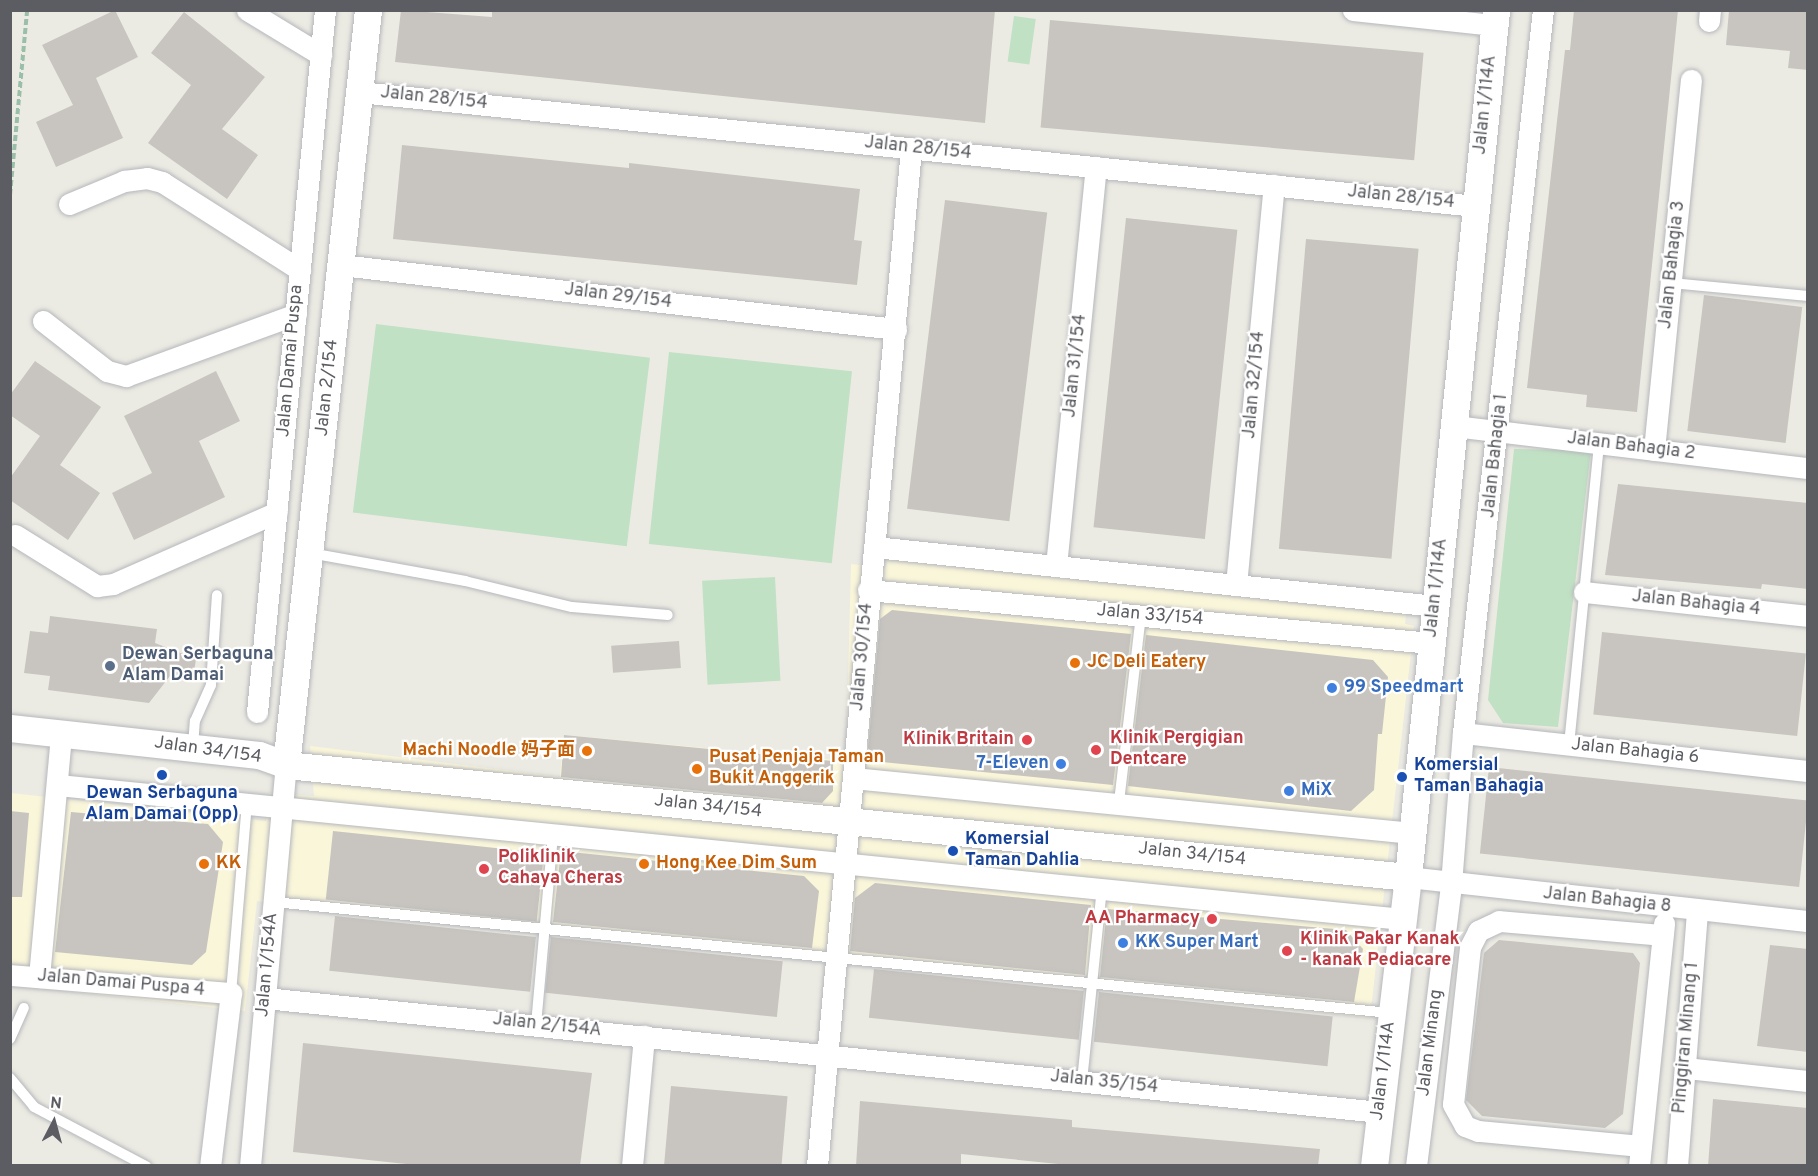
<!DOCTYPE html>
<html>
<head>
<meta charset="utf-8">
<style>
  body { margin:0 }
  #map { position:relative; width:1818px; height:1176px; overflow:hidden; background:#ecebe3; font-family:Overpass,"Noto Sans SC",sans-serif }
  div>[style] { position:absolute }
  .commercial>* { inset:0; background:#faf6da }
  .green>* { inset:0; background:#c1e1c4; transform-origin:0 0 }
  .building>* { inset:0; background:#c8c5c0; transform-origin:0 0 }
  .path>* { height:4px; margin-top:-2px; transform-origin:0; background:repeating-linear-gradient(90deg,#9abfa8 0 6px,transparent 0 9px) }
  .roads { filter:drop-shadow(0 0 2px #b5b7bc) drop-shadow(0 0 2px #b5b7bc) }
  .service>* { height:10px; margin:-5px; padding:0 5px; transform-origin:5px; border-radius:5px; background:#fff }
  .minor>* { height:21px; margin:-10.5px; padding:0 10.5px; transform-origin:10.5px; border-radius:10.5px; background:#fff }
  .tertiary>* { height:27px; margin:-13.5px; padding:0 13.5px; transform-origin:13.5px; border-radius:13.5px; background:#fff }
  .dots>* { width:16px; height:16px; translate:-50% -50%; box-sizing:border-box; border:3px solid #fff; border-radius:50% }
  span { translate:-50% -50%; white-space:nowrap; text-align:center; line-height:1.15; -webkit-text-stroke:4.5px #fff; paint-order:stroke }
  .street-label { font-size:18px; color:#5b5d62 }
  .service-label { font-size:18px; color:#4e5e75; font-weight:700 }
  .left { translate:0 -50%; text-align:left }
  .food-label { font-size:18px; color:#c56008; font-weight:700 }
  .right { translate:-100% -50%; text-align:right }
  .shop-label { font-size:18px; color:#366cbe; font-weight:700 }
  .health-label { font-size:18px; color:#be3a42; font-weight:700 }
  .transit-label { font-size:18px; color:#164399; font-weight:700 }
  .frame { position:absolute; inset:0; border:12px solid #5b5d62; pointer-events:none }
  .north { position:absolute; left:24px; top:1092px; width:60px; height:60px; -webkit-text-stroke:4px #fff; paint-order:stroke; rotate:6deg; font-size:16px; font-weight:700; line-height:24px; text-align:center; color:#5b5d62 }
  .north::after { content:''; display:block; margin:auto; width:21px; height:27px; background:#5b5d62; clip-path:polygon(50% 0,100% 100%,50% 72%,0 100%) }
</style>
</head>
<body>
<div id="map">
  <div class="commercial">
    <div style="clip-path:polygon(887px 556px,1407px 604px,1405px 624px,1414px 626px,1370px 1018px,257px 901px,245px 1011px,11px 985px,11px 793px,266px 821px,269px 793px,314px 796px,310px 746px,560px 777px,564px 735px,846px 761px,851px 564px,885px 568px)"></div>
  </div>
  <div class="green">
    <div style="left:1014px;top:16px;width:22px;height:46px;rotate:8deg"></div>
    <div style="left:376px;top:324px;width:276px;height:190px;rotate:7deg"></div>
    <div style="left:669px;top:352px;width:184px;height:193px;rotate:6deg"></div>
    <div style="clip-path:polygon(1514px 449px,1591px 450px,1558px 727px,1503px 723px,1488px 700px)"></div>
    <div style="left:775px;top:577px;width:104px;height:73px;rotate:87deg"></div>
  </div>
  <div class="building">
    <div style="clip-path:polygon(115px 10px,138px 57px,96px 78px,123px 138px,56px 167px,36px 122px,73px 105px,42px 45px)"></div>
    <div style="clip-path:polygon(401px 10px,492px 17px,492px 10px,995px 10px,985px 123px,395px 62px)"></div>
    <div style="clip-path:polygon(1574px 10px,1678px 10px,1637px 412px,1586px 407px,1587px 395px,1527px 388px,1565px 50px,1570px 50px)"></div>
    <div style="clip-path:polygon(1729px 10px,1808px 10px,1808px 70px,1788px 68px,1790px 51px,1726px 45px)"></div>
    <div style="clip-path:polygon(184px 12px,265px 77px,222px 129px,258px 155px,227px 199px,148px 143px,191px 85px,151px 53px)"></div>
    <div style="left:1050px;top:20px;width:375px;height:108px;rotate:5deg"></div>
    <div style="clip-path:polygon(402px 145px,629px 168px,629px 163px,860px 189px,854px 240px,862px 241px,857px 285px,393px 239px)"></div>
    <div style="left:945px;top:200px;width:103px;height:311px;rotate:7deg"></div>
    <div style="left:1126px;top:218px;width:112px;height:311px;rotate:6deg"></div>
    <div style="left:1306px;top:239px;width:113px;height:311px;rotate:5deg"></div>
    <div style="left:1704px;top:295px;width:99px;height:137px;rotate:7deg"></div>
    <div style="clip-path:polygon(35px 361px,101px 407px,60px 465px,100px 493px,68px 540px,10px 500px,10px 478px,40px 436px,10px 415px,10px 395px)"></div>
    <div style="clip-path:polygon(216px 371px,240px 421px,199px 441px,225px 497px,134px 540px,112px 493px,152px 473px,124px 416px)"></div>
    <div style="clip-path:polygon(1618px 484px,1808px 503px,1808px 589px,1762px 584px,1761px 589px,1605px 575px)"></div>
    <div style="clip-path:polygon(892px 610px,1131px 634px,1113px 785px,882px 762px,868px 748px,880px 619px)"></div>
    <div style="clip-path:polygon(50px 616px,157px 629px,155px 643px,196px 659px,193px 679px,170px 676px,149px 703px,48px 690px,50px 676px,24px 673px,30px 631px,48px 633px)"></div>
    <div style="left:1602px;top:632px;width:205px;height:83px;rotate:6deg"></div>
    <div style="clip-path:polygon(1146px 635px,1373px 660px,1388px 677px,1382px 734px,1378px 734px,1374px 790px,1351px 811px,1128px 786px)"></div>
    <div style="left:679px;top:641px;width:27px;height:68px;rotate:86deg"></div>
    <div style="clip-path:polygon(564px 735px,833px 761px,833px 791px,822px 803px,561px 777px)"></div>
    <div style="left:1489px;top:767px;width:321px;height:87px;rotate:6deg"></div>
    <div style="clip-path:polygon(10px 811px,29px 813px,22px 897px,10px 897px)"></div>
    <div style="clip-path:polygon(71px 812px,208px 824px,223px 842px,206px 952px,192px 965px,55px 952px)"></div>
    <div style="left:333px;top:831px;width:212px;height:69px;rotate:6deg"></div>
    <div style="clip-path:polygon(561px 851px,804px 876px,819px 891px,812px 948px,553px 922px)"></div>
    <div style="clip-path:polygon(875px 883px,1091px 905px,1085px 975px,850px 951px,855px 898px)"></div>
    <div style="clip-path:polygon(1107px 909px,1346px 930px,1363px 949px,1354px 1002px,1100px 977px)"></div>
    <div style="left:335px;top:916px;width:202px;height:55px;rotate:6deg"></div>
    <div style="left:551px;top:937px;width:233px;height:56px;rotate:6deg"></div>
    <div style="clip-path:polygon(1499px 940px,1633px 953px,1640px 963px,1623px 1114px,1605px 1128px,1482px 1116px,1466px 1100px,1484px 953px)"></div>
    <div style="clip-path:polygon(1770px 945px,1808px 949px,1808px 1052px,1757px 1046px)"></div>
    <div style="left:874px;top:969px;width:211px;height:49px;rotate:6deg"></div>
    <div style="left:1099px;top:992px;width:235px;height:50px;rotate:6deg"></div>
    <div style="clip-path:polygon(303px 1043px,592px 1073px,580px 1166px,425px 1166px,293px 1152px)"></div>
    <div style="left:671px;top:1086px;width:117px;height:80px;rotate:5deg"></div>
    <div style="clip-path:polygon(1713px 1099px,1808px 1108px,1808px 1166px,1708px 1166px)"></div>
    <div style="clip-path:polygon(860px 1101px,1072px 1120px,1072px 1127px,1320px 1149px,1318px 1166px,1078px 1166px,961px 1154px,961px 1166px,856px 1166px)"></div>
  </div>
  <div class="path">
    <div style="left:10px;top:195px;width:186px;rotate:-84.7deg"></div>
  </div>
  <div class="roads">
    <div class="service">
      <div style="left:1671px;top:283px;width:138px;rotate:5.4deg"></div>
      <div style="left:310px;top:553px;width:158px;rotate:10.2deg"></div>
      <div style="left:465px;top:581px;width:110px;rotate:13.7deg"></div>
      <div style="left:572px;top:607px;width:96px;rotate:4.8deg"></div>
      <div style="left:1569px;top:745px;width:303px;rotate:-84.3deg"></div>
      <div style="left:193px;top:747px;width:26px;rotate:-86deg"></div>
      <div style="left:195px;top:721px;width:39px;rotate:-66deg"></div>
      <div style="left:211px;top:685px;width:90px;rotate:-86.2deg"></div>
      <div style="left:1119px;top:802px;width:188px;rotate:-83.3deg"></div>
      <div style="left:274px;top:902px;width:1123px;rotate:5.68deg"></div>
      <div style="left:231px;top:993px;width:190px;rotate:-85.2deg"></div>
      <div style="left:536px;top:1025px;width:192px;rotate:-84.9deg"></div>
      <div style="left:10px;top:1039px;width:34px;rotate:-66deg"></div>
      <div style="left:10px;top:1078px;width:38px;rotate:50deg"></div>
      <div style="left:34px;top:1107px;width:127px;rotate:27.8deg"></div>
      <div style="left:1082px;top:1081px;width:193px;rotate:-84.1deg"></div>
    </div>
    <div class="minor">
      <div style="left:247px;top:10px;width:87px;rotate:31.3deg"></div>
      <div style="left:1353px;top:10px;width:142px;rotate:6.1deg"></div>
      <div style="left:1709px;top:21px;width:11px;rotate:-85deg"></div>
      <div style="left:359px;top:92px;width:1123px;rotate:5.83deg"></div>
      <div style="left:69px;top:204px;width:60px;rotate:-22.7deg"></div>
      <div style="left:124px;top:181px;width:23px;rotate:-7deg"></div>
      <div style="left:147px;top:178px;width:16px;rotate:15deg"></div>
      <div style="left:162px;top:182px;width:164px;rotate:32.5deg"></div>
      <div style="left:341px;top:265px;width:559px;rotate:6.58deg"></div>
      <div style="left:43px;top:321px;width:81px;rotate:38deg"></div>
      <div style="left:107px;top:371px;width:20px;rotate:15deg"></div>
      <div style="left:126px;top:376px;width:181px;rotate:-20deg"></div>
      <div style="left:1454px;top:426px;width:356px;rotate:6.8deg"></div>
      <div style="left:1654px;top:450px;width:372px;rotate:-84.3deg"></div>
      <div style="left:15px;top:535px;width:97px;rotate:31.9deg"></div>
      <div style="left:97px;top:586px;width:16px;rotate:-7deg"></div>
      <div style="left:113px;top:584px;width:179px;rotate:-23.7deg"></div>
      <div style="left:875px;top:547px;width:563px;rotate:6.01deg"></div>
      <div style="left:1056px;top:566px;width:401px;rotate:-84.3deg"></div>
      <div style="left:1236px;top:585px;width:402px;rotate:-84.6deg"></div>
      <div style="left:868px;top:590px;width:565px;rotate:5.38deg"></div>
      <div style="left:1584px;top:592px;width:225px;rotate:6.1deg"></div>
      <div style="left:257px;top:712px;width:705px;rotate:-84.47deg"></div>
      <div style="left:1463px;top:733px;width:347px;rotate:6.3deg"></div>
      <div style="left:853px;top:778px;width:562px;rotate:5.62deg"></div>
      <div style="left:58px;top:785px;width:1351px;rotate:5.69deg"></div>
      <div style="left:1408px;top:877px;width:402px;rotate:6.3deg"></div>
      <div style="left:10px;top:975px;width:222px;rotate:4.7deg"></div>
      <div style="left:231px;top:993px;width:174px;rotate:96.9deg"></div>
      <div style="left:39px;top:977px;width:245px;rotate:-84.8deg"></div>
      <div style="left:265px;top:998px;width:1121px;rotate:5.84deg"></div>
      <div style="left:1686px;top:1068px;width:123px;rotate:6.1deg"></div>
      <div style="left:1641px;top:1146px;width:164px;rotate:-174.7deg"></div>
      <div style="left:1478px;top:1131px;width:14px;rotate:-159deg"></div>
      <div style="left:1465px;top:1126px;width:25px;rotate:-119deg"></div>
      <div style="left:1453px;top:1104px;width:158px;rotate:-83.8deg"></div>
      <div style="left:1470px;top:947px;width:18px;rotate:-63deg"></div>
      <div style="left:1478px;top:931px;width:23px;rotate:-25deg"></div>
      <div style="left:1499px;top:921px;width:164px;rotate:4.9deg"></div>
      <div style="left:250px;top:1166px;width:403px;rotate:-84.9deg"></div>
      <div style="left:632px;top:1166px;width:131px;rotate:-84.7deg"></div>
      <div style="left:817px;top:1166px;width:1022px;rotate:-84.72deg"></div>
      <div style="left:1416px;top:1166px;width:284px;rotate:-82.9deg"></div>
      <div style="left:1451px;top:884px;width:151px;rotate:-85.5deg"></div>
      <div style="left:1463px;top:733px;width:727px;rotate:-83.69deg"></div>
      <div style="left:1639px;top:1166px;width:244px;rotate:-84.1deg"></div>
      <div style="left:1677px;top:1166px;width:257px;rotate:-85.5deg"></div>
    </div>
    <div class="tertiary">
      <div style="left:10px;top:728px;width:250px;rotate:6.2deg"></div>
      <div style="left:259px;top:755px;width:29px;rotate:20deg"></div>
      <div style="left:286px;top:765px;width:1128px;rotate:5.7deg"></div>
      <div style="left:286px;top:765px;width:759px;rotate:-83.8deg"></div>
      <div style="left:1374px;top:1166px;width:291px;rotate:-83.3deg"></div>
      <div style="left:1408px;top:877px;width:871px;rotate:-84.2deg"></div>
    </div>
  </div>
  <div class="dots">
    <div style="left:1075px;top:663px;background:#e8710a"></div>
    <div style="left:110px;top:666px;background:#5c6f8a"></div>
    <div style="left:1332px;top:688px;background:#3f7fe0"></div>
    <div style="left:1027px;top:740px;background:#e0444e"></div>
    <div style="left:1096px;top:750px;background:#e0444e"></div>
    <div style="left:587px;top:751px;background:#e8710a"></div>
    <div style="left:1061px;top:764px;background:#3f7fe0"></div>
    <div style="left:697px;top:769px;background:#e8710a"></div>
    <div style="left:162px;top:775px;background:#1a4fb4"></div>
    <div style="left:1402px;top:777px;background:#1a4fb4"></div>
    <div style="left:1289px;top:791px;background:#3f7fe0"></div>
    <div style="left:953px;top:851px;background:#1a4fb4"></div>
    <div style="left:204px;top:864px;background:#e8710a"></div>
    <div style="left:644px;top:864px;background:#e8710a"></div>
    <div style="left:484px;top:869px;background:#e0444e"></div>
    <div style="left:1212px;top:919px;background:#e0444e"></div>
    <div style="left:1123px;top:943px;background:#3f7fe0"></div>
    <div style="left:1287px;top:951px;background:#e0444e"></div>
  </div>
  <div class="street-label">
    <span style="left:434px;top:99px;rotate:6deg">Jalan 28/154</span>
    <span style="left:1486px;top:105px;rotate:-84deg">Jalan 1/114A</span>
    <span style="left:918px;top:149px;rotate:6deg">Jalan 28/154</span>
    <span style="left:1401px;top:198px;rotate:6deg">Jalan 28/154</span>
    <span style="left:1673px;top:265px;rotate:-84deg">Jalan Bahagia 3</span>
    <span style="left:618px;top:297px;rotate:7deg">Jalan 29/154</span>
    <span style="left:291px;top:361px;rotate:-85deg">Jalan Damai Puspa</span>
    <span style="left:1076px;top:366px;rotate:-84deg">Jalan 31/154</span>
    <span style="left:1255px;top:385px;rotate:-85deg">Jalan 32/154</span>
    <span style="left:328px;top:388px;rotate:-84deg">Jalan 2/154</span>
    <span style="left:1631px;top:447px;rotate:7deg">Jalan Bahagia 2</span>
    <span style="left:1496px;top:456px;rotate:-84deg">Jalan Bahagia 1</span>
    <span style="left:1437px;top:588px;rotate:-84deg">Jalan 1/114A</span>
    <span style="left:1696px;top:604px;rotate:6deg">Jalan Bahagia 4</span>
    <span style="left:1150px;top:616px;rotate:5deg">Jalan 33/154</span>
    <span style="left:863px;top:657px;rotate:-85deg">Jalan 30/154</span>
    <span style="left:208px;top:751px;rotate:8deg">Jalan 34/154</span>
    <span style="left:1635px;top:752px;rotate:6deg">Jalan Bahagia 6</span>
    <span style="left:708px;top:807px;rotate:6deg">Jalan 34/154</span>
    <span style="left:1192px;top:855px;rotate:6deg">Jalan 34/154</span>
    <span style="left:1607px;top:901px;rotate:6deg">Jalan Bahagia 8</span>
    <span style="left:268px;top:965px;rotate:-85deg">Jalan 1/154A</span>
    <span style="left:121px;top:984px;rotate:5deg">Jalan Damai Puspa 4</span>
    <span style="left:547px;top:1026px;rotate:6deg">Jalan 2/154A</span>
    <span style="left:1687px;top:1038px;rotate:-85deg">Pinggiran Minang 1</span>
    <span style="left:1431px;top:1043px;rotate:-83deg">Jalan Minang</span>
    <span style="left:1384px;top:1071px;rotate:-83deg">Jalan 1/114A</span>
    <span style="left:1104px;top:1083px;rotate:6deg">Jalan 35/154</span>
  </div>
  <div class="service-label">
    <span class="left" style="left:122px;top:666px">Dewan Serbaguna<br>Alam Damai</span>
  </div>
  <div class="food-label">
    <span class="left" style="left:1087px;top:663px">JC Deli Eatery</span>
    <span class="right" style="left:575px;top:751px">Machi Noodle 妈子面</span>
    <span class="left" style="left:709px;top:769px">Pusat Penjaja Taman<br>Bukit Anggerik</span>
    <span class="left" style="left:216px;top:864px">KK</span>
    <span class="left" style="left:656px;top:864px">Hong Kee Dim Sum</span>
  </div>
  <div class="shop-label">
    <span class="left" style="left:1344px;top:688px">99 Speedmart</span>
    <span class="right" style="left:1049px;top:764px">7-Eleven</span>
    <span class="left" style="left:1301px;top:791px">MiX</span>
    <span class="left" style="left:1135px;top:943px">KK Super Mart</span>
  </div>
  <div class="health-label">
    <span class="right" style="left:1014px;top:740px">Klinik Britain</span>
    <span class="left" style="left:1110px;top:750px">Klinik Pergigian<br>Dentcare</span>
    <span class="left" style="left:498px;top:869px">Poliklinik<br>Cahaya Cheras</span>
    <span class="right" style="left:1200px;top:919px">AA Pharmacy</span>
    <span class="left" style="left:1300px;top:951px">Klinik Pakar Kanak<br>- kanak Pediacare</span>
  </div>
  <div class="transit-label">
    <span class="left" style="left:1414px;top:777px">Komersial<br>Taman Bahagia</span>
    <span style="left:162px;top:805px">Dewan Serbaguna<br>Alam Damai (Opp)</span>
    <span class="left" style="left:965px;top:851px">Komersial<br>Taman Dahlia</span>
  </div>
  <div class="frame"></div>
  <div class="north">N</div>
</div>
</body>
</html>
